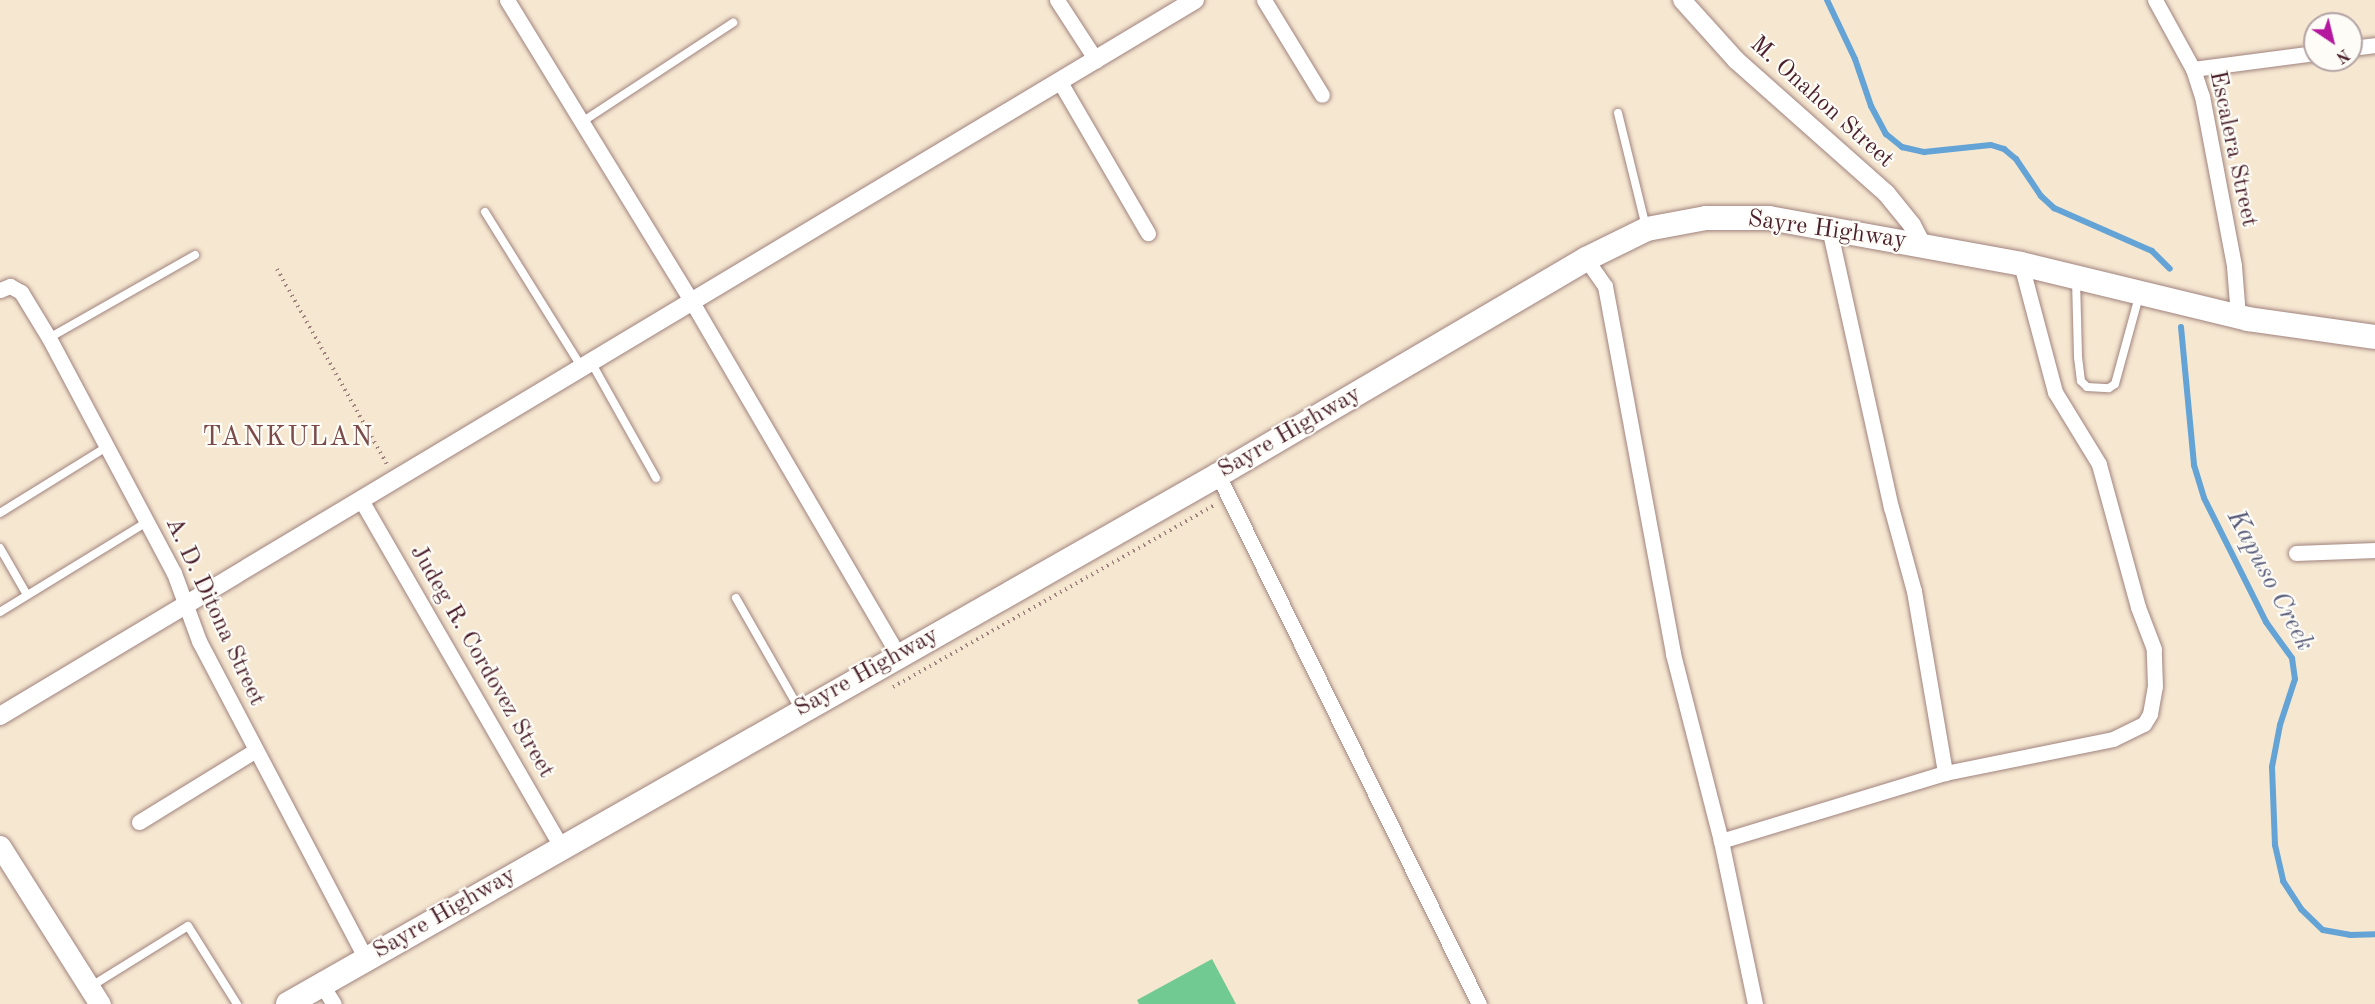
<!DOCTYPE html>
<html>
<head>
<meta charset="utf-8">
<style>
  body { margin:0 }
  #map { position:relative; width:2375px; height:1004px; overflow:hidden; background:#f6e7d1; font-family:"Old Standard TT",serif }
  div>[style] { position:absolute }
  .green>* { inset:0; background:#71ca91 }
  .stream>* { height:6px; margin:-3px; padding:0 3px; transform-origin:3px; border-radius:3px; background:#64a3d6 }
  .path>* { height:4px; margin-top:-2px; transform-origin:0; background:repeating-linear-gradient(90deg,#a0837e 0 1.5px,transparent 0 6px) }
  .roads { filter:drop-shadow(0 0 2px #a0837e) drop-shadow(0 0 2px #a0837e) }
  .service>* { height:8px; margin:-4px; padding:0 4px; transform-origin:4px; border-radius:4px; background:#fff }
  .minor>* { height:15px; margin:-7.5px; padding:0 7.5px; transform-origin:7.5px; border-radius:7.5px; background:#fff }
  .tertiary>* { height:18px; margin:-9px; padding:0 9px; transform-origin:9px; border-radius:9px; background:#fff }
  .secondary>* { height:21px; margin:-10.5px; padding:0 10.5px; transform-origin:10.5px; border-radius:10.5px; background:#fff }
  .trunk>* { height:24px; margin:-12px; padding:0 12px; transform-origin:12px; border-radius:12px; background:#fff }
  span { translate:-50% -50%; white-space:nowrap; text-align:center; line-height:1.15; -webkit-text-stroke:4.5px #fdfcf7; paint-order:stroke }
  .street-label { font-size:24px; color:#4a1f2b }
  .water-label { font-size:26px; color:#565a78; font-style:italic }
  .quarter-label { font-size:27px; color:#7b4b4a; letter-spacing:1.5px }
  .north { position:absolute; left:2303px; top:12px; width:60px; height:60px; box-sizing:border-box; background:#fdfcf7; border:2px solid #b5a4a5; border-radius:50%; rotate:145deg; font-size:16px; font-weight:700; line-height:24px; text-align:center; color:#4a1f2b }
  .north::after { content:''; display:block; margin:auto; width:21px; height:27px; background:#b5179e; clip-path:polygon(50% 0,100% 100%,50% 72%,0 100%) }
</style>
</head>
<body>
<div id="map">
  <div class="green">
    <div style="clip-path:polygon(1212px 959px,1236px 1004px,1139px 1004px,1137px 1000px)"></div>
  </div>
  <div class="stream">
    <div style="left:1827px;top:0;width:65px;rotate:64.6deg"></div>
    <div style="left:1855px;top:59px;width:50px;rotate:71.2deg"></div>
    <div style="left:1871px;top:106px;width:32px;rotate:62deg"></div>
    <div style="left:1886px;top:134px;width:21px;rotate:39deg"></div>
    <div style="left:1902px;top:147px;width:23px;rotate:13deg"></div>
    <div style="left:1924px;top:152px;width:67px;rotate:-6deg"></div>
    <div style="left:1991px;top:145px;width:14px;rotate:17deg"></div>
    <div style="left:2004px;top:149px;width:16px;rotate:40deg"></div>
    <div style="left:2016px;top:159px;width:45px;rotate:56deg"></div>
    <div style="left:2041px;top:196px;width:18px;rotate:43deg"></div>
    <div style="left:2054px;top:208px;width:107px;rotate:23.7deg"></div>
    <div style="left:2152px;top:251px;width:25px;rotate:45deg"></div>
    <div style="left:2181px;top:327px;width:139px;rotate:84.6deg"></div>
    <div style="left:2194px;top:465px;width:34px;rotate:73deg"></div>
    <div style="left:2204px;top:498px;width:139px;rotate:63.4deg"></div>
    <div style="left:2266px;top:622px;width:44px;rotate:54.2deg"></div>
    <div style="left:2292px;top:658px;width:21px;rotate:82deg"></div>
    <div style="left:2295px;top:679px;width:48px;rotate:108.1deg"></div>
    <div style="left:2280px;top:725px;width:43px;rotate:100.8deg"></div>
    <div style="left:2272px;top:767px;width:78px;rotate:87.8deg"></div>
    <div style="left:2275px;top:845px;width:37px;rotate:77deg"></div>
    <div style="left:2283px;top:881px;width:33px;rotate:57deg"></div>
    <div style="left:2301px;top:909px;width:30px;rotate:44deg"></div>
    <div style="left:2323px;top:930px;width:27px;rotate:10deg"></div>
    <div style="left:2350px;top:935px;width:25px;rotate:-2deg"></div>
  </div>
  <div class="path">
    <div style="left:277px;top:269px;width:226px;rotate:60.6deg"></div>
    <div style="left:893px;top:687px;width:371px;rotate:-29.5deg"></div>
  </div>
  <div class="roads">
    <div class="service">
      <div style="left:1618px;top:113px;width:117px;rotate:76.2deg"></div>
      <div style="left:582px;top:122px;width:181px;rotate:-33.3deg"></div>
      <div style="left:485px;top:212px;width:184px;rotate:58.1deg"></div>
      <div style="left:2076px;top:280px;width:77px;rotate:88.5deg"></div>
      <div style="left:2078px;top:357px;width:24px;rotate:83deg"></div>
      <div style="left:2081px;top:381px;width:8px;rotate:45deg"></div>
      <div style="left:2087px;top:387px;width:22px;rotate:3deg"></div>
      <div style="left:2109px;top:388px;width:7px;rotate:-34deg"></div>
      <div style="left:2115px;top:384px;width:91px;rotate:-74.7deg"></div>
      <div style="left:49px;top:338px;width:168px;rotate:-29.6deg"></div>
      <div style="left:591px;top:362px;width:133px;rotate:60.7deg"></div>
      <div style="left:0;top:513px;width:127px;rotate:-31.8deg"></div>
      <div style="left:0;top:548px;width:54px;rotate:60.1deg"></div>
      <div style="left:736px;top:598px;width:129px;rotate:60.3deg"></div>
      <div style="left:0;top:612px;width:172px;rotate:-31.5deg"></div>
      <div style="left:90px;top:987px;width:115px;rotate:-31.9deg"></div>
      <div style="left:188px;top:926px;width:92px;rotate:57.9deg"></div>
    </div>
    <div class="minor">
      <div style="left:507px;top:0;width:354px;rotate:58.5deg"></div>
      <div style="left:692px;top:302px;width:410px;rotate:59.7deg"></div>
      <div style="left:1057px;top:0;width:72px;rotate:57deg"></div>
      <div style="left:1264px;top:0;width:111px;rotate:58.6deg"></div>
      <div style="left:2155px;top:0;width:79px;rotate:61.2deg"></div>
      <div style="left:2193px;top:69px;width:28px;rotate:72deg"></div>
      <div style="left:2202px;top:96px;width:173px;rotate:79.3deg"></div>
      <div style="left:2234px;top:266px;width:50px;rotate:85.4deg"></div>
      <div style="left:2351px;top:48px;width:24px;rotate:-7deg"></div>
      <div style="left:2193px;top:69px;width:123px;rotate:-7.5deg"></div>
      <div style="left:1060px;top:82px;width:175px;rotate:59.8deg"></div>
      <div style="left:1829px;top:228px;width:286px;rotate:77.5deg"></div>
      <div style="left:1891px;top:507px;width:87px;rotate:74.7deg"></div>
      <div style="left:1914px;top:591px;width:185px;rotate:80.3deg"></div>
      <div style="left:1586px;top:259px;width:33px;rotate:55deg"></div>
      <div style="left:1605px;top:286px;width:374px;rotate:79.5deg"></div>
      <div style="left:1673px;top:654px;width:193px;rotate:75.6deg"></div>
      <div style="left:1721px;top:841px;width:167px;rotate:78.2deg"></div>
      <div style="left:0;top:290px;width:11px;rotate:-22deg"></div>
      <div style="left:10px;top:286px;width:13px;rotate:29deg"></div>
      <div style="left:21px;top:292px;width:54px;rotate:58.7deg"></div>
      <div style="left:49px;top:338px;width:266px;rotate:62deg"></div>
      <div style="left:174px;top:573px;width:72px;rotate:69.8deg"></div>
      <div style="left:199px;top:641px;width:359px;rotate:62.3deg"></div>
      <div style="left:1218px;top:475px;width:590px;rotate:63.74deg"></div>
      <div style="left:361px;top:500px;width:401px;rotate:60deg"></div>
      <div style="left:2296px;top:553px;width:79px;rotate:-2.2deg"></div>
      <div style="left:139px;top:822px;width:137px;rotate:-31.6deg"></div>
      <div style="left:1721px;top:841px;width:234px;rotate:-16.9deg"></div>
      <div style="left:1945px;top:773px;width:171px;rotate:-11.4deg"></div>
      <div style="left:2113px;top:739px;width:34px;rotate:-26deg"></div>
      <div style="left:2144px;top:724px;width:12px;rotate:-59deg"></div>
      <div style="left:2150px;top:714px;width:28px;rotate:-80deg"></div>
      <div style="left:2155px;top:686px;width:37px;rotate:-92deg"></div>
      <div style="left:2154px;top:649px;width:45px;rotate:-110.9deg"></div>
      <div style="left:2138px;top:607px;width:148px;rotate:-105.3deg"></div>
      <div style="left:2099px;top:464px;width:84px;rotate:-121.4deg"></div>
      <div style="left:2055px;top:392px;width:132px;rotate:-104.9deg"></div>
      <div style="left:322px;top:985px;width:22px;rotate:58deg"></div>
    </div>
    <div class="tertiary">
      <div style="left:1682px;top:0;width:81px;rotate:48deg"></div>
      <div style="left:1736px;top:60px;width:200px;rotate:41.6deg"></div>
      <div style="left:1886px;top:193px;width:41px;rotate:50.9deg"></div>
      <div style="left:1912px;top:225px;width:22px;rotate:63deg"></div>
      <div style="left:0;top:716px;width:1393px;rotate:-30.93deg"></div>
    </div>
    <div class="secondary">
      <div style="left:0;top:846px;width:187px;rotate:57.7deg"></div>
    </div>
    <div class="trunk">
      <div style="left:288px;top:1004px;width:1070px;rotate:-29.63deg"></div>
      <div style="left:1218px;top:475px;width:427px;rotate:-30.4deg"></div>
      <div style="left:1586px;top:259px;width:68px;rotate:-26.2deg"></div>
      <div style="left:1647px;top:229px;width:60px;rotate:-10.6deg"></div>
      <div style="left:1706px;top:218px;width:63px"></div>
      <div style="left:1769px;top:218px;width:256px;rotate:10.3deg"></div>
      <div style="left:2021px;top:264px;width:234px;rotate:13.6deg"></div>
      <div style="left:2248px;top:319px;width:128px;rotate:8.1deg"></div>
    </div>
  </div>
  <div class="street-label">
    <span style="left:1821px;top:103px;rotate:42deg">M. Onahon Street</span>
    <span style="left:2232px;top:149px;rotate:78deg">Escalera Street</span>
    <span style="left:1827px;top:231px;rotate:8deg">Sayre Highway</span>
    <span style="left:1290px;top:433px;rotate:-30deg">Sayre Highway</span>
    <span style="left:214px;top:612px;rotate:65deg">A. D. Ditona Street</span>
    <span style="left:481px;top:662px;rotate:60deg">Judeg R. Cordovez Street</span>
    <span style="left:867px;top:673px;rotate:-29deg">Sayre Highway</span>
    <span style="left:445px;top:914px;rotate:-30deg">Sayre Highway</span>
  </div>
  <div class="water-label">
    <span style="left:2269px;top:581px;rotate:62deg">Kapuso Creek</span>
  </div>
  <div class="quarter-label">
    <span style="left:288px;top:438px">TANKULAN</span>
  </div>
  <div class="north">N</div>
</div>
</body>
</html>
